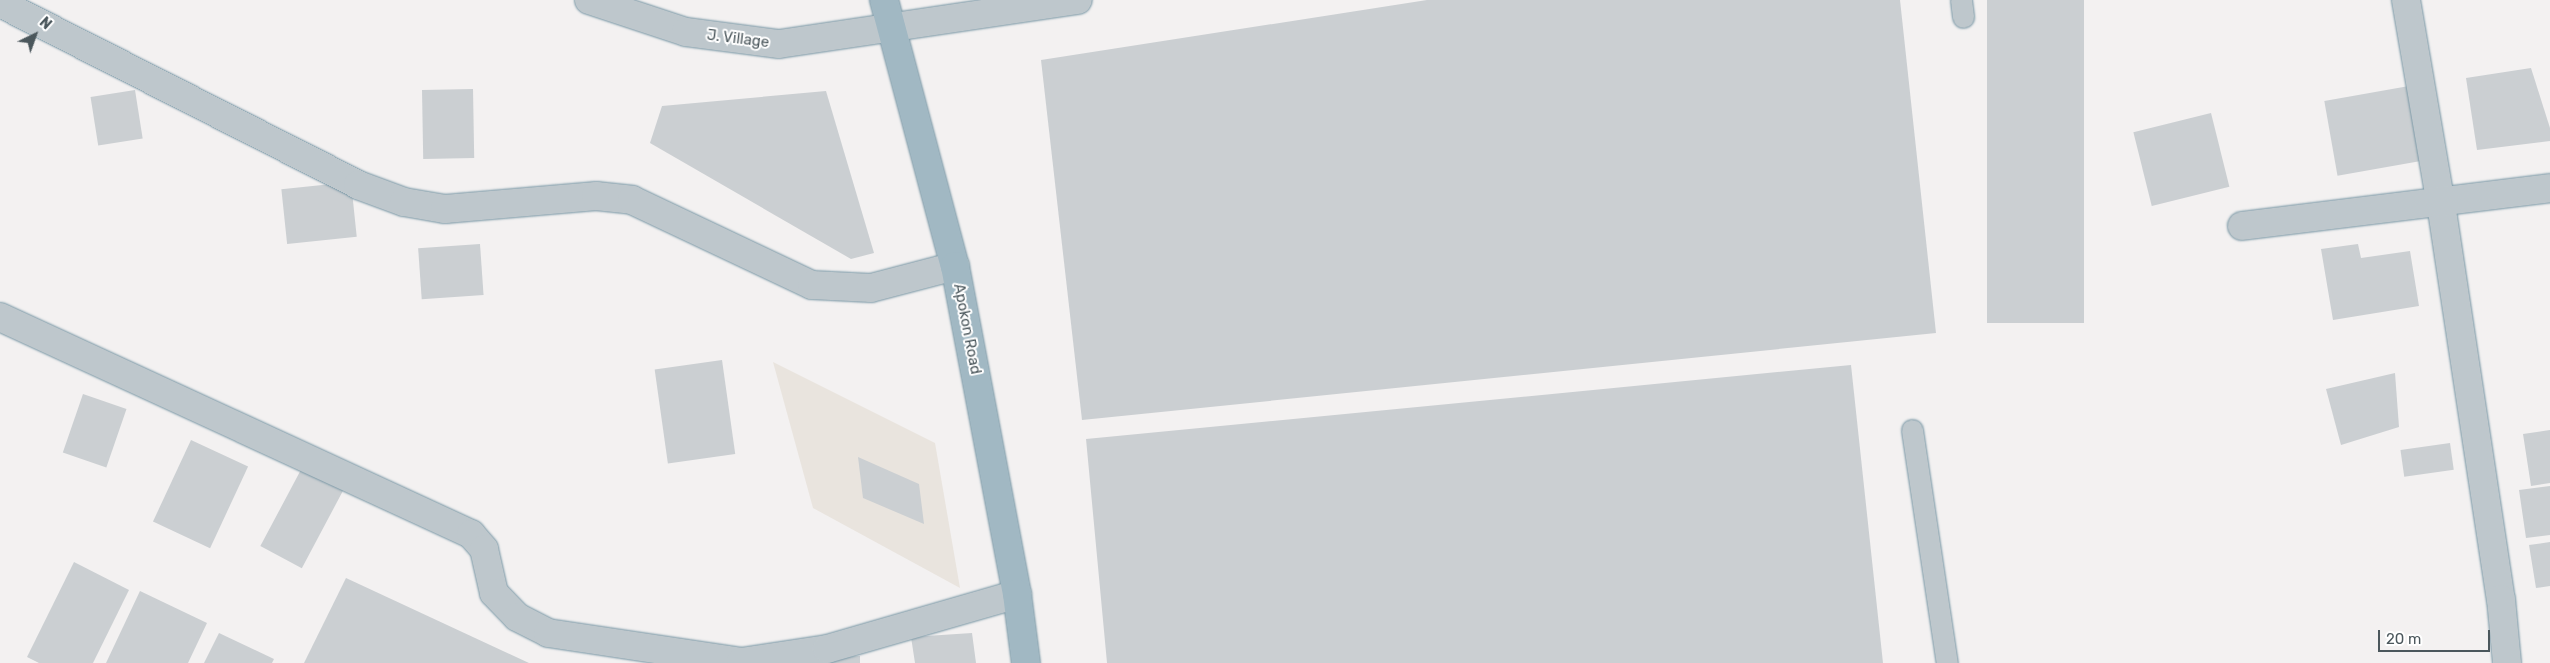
<!DOCTYPE html>
<html>
<head>
<meta charset="utf-8">
<style>
  body { margin:0 }
  #map { position:relative; width:2550px; height:663px; overflow:hidden; background:#f3f1f1; font-family:Rubik,sans-serif }
  div>[style] { position:absolute }
  .commercial>* { inset:0; background:#e9e4de }
  .building>* { inset:0; background:#cbcfd2; transform-origin:0 0 }
  .roads { filter:drop-shadow(0 0 1px #7997a5) drop-shadow(0 0 1px #7997a5) }
  .service>* { height:21px; margin:-10.5px; padding:0 10.5px; transform-origin:10.5px; border-radius:10.5px; background:#bec7cc }
  .minor>* { height:28px; margin:-14px; padding:0 14px; transform-origin:14px; border-radius:14px; background:#bec7cc }
  .tertiary>* { height:28px; margin:-14px; padding:0 14px; transform-origin:14px; border-radius:14px; background:#bec7cc }
  .trunk>* { height:28px; margin:-14px; padding:0 14px; transform-origin:14px; border-radius:14px; background:#a1b8c3 }
  span { translate:-50% -50%; white-space:nowrap; text-align:center; line-height:1.15; -webkit-text-stroke:4px #fff; paint-order:stroke }
  .street-label { font-size:15px; color:#4b575c }
  .north { position:absolute; left:10px; top:10px; width:50px; height:50px; -webkit-text-stroke:4px #fff; paint-order:stroke; rotate:42deg; font-size:14px; font-weight:700; line-height:20px; text-align:center; color:#4b575c }
  .north::after { content:''; display:block; margin:auto; width:18px; height:22px; background:#4b575c; clip-path:polygon(50% 0,100% 100%,50% 72%,0 100%) }
  .scale { position:absolute; left:2378px; top:630px; width:112px; height:22px; box-sizing:border-box; border:2px solid #4b575c; border-top:0; padding-left:6px; font-size:15px; line-height:18px; white-space:nowrap; color:#4b575c; -webkit-text-stroke:4px #fff; paint-order:stroke }
</style>
</head>
<body>
<div id="map">
  <div class="commercial">
    <div style="clip-path:polygon(773px 362px,935px 443px,960px 588px,813px 508px)"></div>
  </div>
  <div class="building">
    <div style="clip-path:polygon(1427px 0,1900px 0,1936px 333px,1082px 420px,1041px 60px)"></div>
    <div style="left:1987px;top:0;width:97px;height:323px"></div>
    <div style="clip-path:polygon(2531px 68px,2550px 128px,2550px 141px,2477px 150px,2466px 78px)"></div>
    <div style="left:2409px;top:86px;width:76px;height:86px;rotate:80deg"></div>
    <div style="left:473px;top:89px;width:69px;height:51px;rotate:89deg"></div>
    <div style="left:135px;top:90px;width:49px;height:45px;rotate:81deg"></div>
    <div style="clip-path:polygon(826px 91px,874px 253px,851px 259px,650px 143px,662px 106px)"></div>
    <div style="left:2211px;top:113px;width:76px;height:80px;rotate:76deg"></div>
    <div style="left:351px;top:182px;width:55px;height:70px;rotate:84deg"></div>
    <div style="left:480px;top:244px;width:51px;height:62px;rotate:86deg"></div>
    <div style="clip-path:polygon(2358px 244px,2361px 258px,2410px 251px,2419px 306px,2333px 320px,2321px 249px)"></div>
    <div style="left:722px;top:360px;width:95px;height:68px;rotate:82deg"></div>
    <div style="clip-path:polygon(1851px 365px,1883px 663px,1107px 663px,1086px 439px)"></div>
    <div style="clip-path:polygon(2395px 373px,2399px 427px,2341px 445px,2326px 389px)"></div>
    <div style="left:83px;top:394px;width:46px;height:62px;rotate:19deg"></div>
    <div style="clip-path:polygon(2550px 430px,2550px 483px,2531px 486px,2523px 434px)"></div>
    <div style="left:191px;top:440px;width:63px;height:90px;rotate:25deg"></div>
    <div style="left:2450px;top:443px;width:27px;height:50px;rotate:82deg"></div>
    <div style="clip-path:polygon(858px 457px,919px 484px,924px 524px,863px 498px)"></div>
    <div style="left:304px;top:464px;width:47px;height:93px;rotate:28deg"></div>
    <div style="clip-path:polygon(2550px 486px,2550px 535px,2526px 538px,2519px 490px)"></div>
    <div style="clip-path:polygon(2550px 542px,2550px 586px,2536px 588px,2529px 545px)"></div>
    <div style="clip-path:polygon(74px 562px,129px 590px,93px 663px,39px 663px,27px 657px)"></div>
    <div style="clip-path:polygon(346px 578px,529px 663px,304px 663px)"></div>
    <div style="clip-path:polygon(140px 591px,207px 623px,188px 663px,106px 663px)"></div>
    <div style="clip-path:polygon(219px 633px,274px 659px,272px 663px,204px 663px)"></div>
    <div style="clip-path:polygon(972px 633px,976px 663px,915px 663px,911px 637px)"></div>
    <div style="clip-path:polygon(860px 656px,860px 663px,789px 663px,789px 659px)"></div>
  </div>
  <div class="roads">
    <div class="service">
      <div style="left:1961px;top:0;width:17px;rotate:83deg"></div>
      <div style="left:1912px;top:430px;width:236px;rotate:81.5deg"></div>
    </div>
    <div class="minor">
      <div style="left:2406px;top:0;width:207px;rotate:80.3deg"></div>
      <div style="left:2441px;top:204px;width:400px;rotate:81.4deg"></div>
      <div style="left:2501px;top:599px;width:64px;rotate:84.6deg"></div>
      <div style="left:0;top:3px;width:402px;rotate:26.9deg"></div>
      <div style="left:358px;top:185px;width:49px;rotate:20.3deg"></div>
      <div style="left:404px;top:202px;width:42px;rotate:9.7deg"></div>
      <div style="left:445px;top:209px;width:152px;rotate:-4.9deg"></div>
      <div style="left:596px;top:196px;width:36px;rotate:6deg"></div>
      <div style="left:632px;top:200px;width:199px;rotate:25.3deg"></div>
      <div style="left:812px;top:285px;width:59px;rotate:2.9deg"></div>
      <div style="left:871px;top:288px;width:87px;rotate:-14.7deg"></div>
      <div style="left:2242px;top:226px;width:310px;rotate:-7deg"></div>
      <div style="left:0;top:317px;width:519px;rotate:24.74deg"></div>
      <div style="left:471px;top:534px;width:20px;rotate:49deg"></div>
      <div style="left:484px;top:549px;width:45px;rotate:77.2deg"></div>
      <div style="left:494px;top:593px;width:33px;rotate:46deg"></div>
      <div style="left:517px;top:617px;width:35px;rotate:27deg"></div>
      <div style="left:548px;top:633px;width:195px;rotate:8.5deg"></div>
      <div style="left:741px;top:662px;width:87px;rotate:-8.6deg"></div>
      <div style="left:827px;top:649px;width:198px;rotate:-16.1deg"></div>
    </div>
    <div class="tertiary">
      <div style="left:589px;top:0;width:102px;rotate:18.3deg"></div>
      <div style="left:686px;top:32px;width:94px;rotate:7.4deg"></div>
      <div style="left:779px;top:44px;width:302px;rotate:-8.4deg"></div>
    </div>
    <div class="trunk">
      <div style="left:884px;top:0;width:275px;rotate:75.1deg"></div>
      <div style="left:955px;top:266px;width:334px;rotate:79.3deg"></div>
      <div style="left:1017px;top:594px;width:70px;rotate:82.6deg"></div>
    </div>
  </div>
  <div class="street-label">
    <span style="left:738px;top:39px;rotate:7deg">J. Village</span>
    <span style="left:967px;top:329px;rotate:79deg">Apokon Road</span>
  </div>
  <div class="north">N</div>
  <div class="scale">20 m</div>
</div>
</body>
</html>
